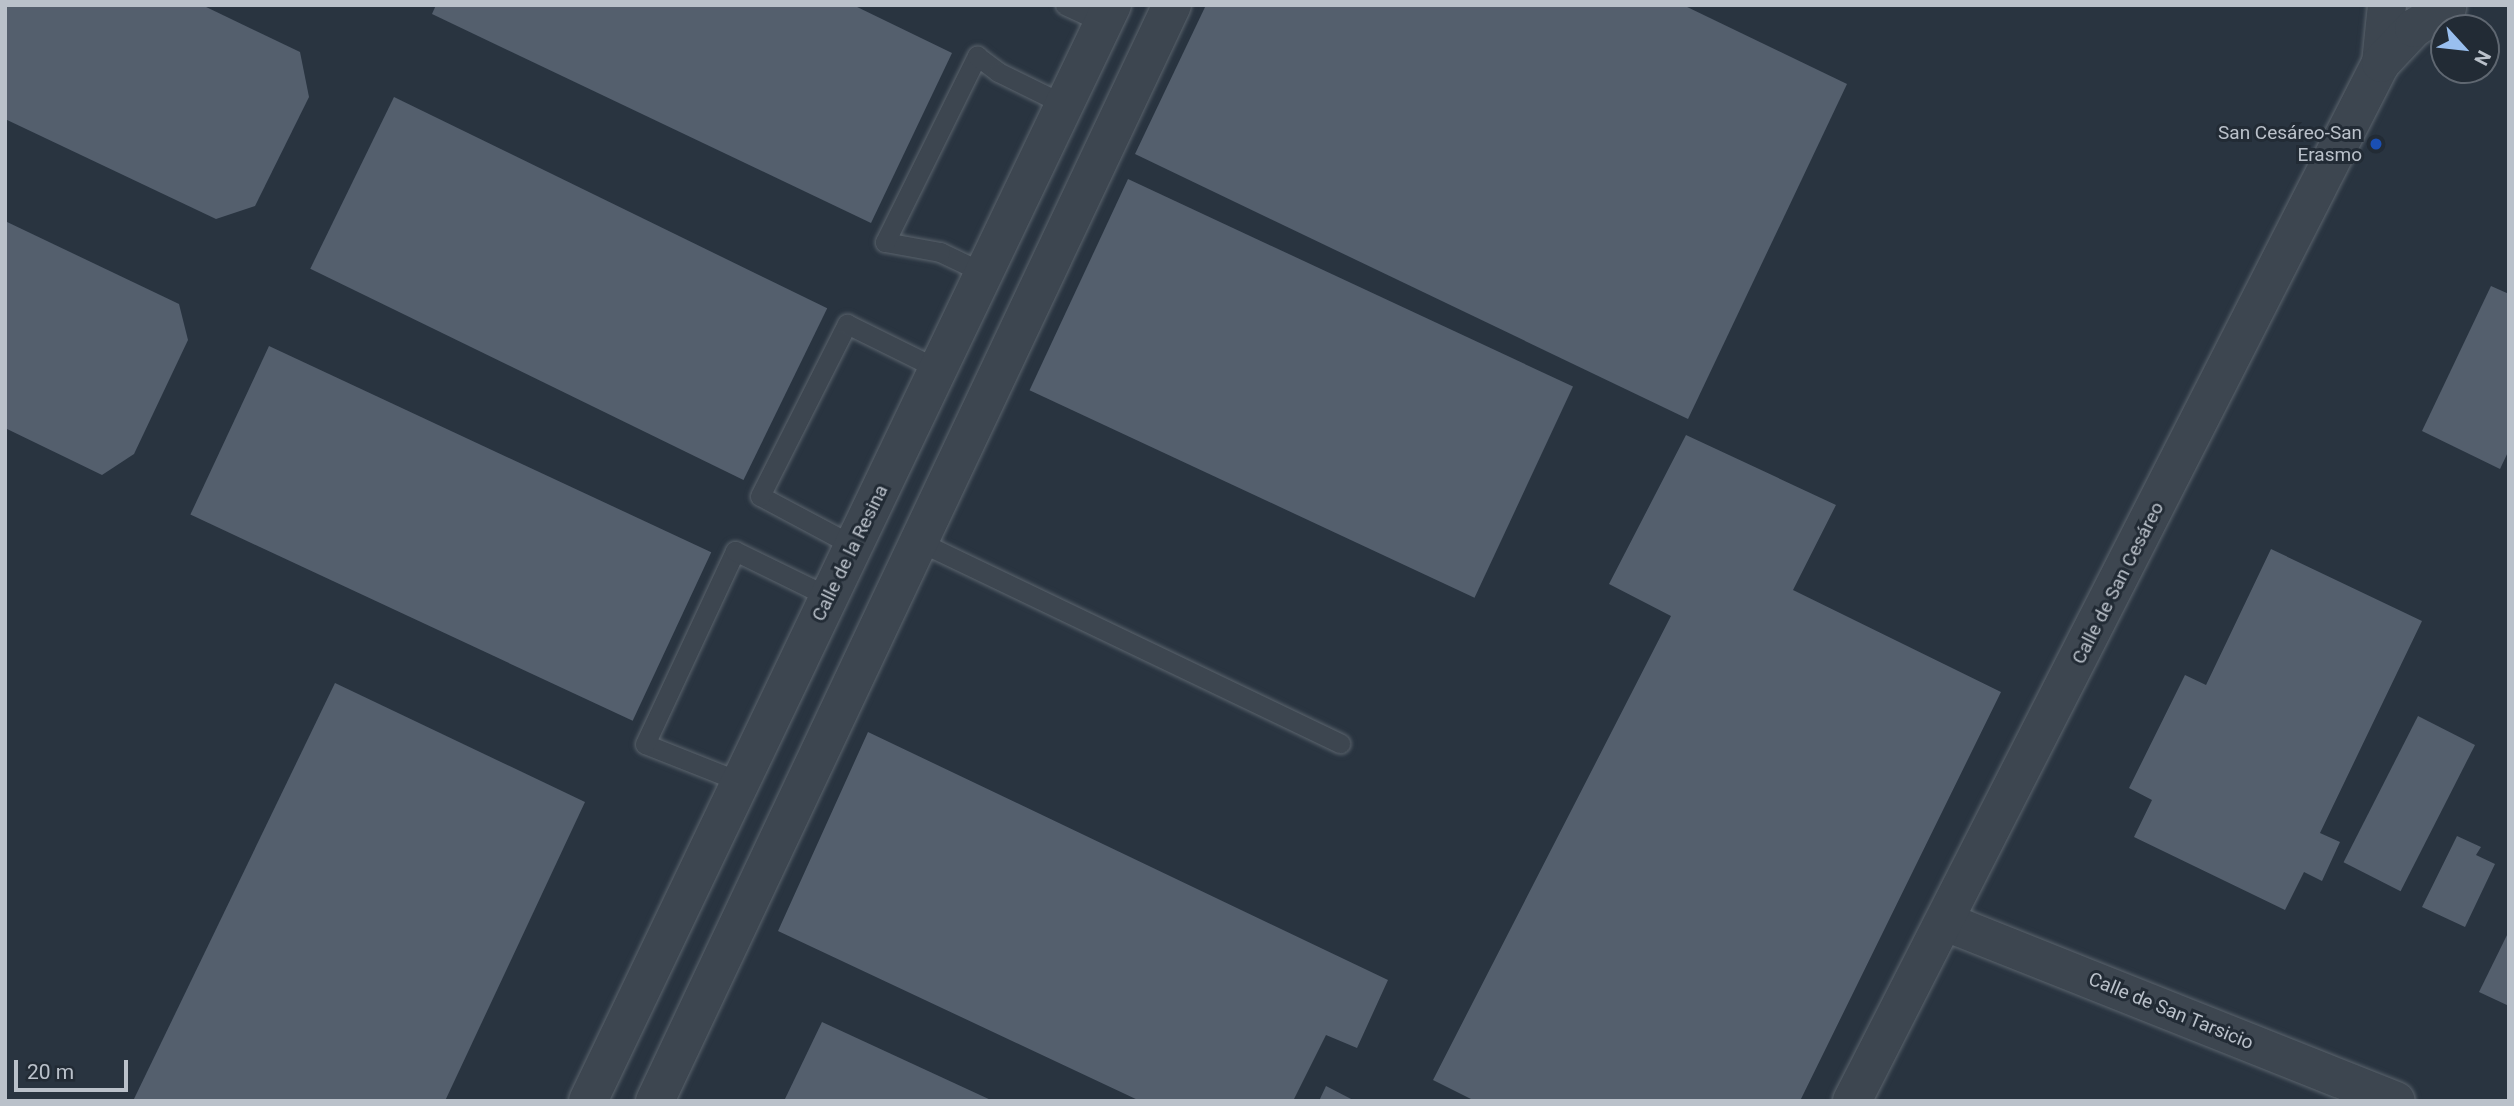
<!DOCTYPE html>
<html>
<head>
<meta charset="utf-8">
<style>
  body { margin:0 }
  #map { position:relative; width:2514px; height:1106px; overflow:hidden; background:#293440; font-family:Roboto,sans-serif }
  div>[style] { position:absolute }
  .building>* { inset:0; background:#545f6d; transform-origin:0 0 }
  .roads { filter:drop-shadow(0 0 2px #5b646d) drop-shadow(0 0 2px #5b646d) }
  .lane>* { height:19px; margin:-9.5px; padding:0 9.5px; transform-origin:9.5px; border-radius:9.5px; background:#3d4650 }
  .street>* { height:38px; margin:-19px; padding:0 19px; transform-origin:19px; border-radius:19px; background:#3d4650 }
  .dots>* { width:19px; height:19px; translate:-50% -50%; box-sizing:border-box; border:4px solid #222b35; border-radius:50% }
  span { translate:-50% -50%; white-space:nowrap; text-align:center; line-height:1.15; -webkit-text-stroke:6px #222b35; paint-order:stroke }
  .poi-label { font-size:19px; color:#bac1ca }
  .right { translate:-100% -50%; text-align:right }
  .street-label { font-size:19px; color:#bac1ca }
  .frame { position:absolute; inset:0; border:7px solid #bac1ca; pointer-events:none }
  .north { position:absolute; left:2430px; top:14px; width:70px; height:70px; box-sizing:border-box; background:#222b35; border:2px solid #5f6771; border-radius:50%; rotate:117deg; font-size:19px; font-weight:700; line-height:28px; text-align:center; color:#bac1ca }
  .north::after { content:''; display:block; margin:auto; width:24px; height:32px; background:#99bfef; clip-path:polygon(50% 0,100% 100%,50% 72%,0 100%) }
  .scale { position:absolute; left:14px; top:1060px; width:114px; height:32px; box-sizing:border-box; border:4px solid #bac1ca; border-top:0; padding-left:9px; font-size:21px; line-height:24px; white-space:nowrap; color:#bac1ca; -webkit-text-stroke:5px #222b35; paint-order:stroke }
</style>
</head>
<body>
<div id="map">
  <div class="building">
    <div style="clip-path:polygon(5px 5px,202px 5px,300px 52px,309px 97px,255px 206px,216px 219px,5px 119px)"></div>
    <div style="clip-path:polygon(436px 5px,853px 5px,952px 53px,871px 223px,432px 14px)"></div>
    <div style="clip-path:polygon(1206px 5px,1683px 5px,1847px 84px,1688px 419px,1135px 154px)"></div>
    <div style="left:394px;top:97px;width:482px;height:191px;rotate:26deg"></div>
    <div style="left:1128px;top:179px;width:491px;height:233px;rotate:25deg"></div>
    <div style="clip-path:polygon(5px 221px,179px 304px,188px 340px,134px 454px,102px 475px,5px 428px)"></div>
    <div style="clip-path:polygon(2491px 286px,2509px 294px,2509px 450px,2500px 469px,2422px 431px)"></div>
    <div style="left:269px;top:346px;width:488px;height:186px;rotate:25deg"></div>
    <div style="clip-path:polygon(1686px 435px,1836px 505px,1793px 590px,2001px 692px,1800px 1101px,1475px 1101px,1433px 1080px,1671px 616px,1609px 584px)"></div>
    <div style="clip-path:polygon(2271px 549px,2422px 621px,2320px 833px,2340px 842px,2322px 881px,2304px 872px,2285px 910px,2134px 837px,2152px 800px,2129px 788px,2185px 675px,2206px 685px)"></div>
    <div style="clip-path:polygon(335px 683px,585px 802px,445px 1101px,133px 1101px)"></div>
    <div style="left:2418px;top:716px;width:64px;height:164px;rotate:27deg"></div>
    <div style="clip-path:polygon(868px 732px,1388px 980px,1357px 1048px,1326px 1035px,1293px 1101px,1140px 1101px,778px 931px)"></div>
    <div style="clip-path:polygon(2457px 836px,2481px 847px,2476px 855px,2495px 864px,2465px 927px,2422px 907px)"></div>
    <div style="clip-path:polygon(2509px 931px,2509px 1006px,2479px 992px)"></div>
    <div style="clip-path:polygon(822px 1022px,993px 1101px,784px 1101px)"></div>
    <div style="clip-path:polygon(1326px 1086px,1355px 1101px,1319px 1101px)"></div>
  </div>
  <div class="roads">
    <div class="lane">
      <div style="left:1065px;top:5px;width:43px;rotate:24.8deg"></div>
      <div style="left:984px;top:273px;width:49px;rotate:-154.5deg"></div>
      <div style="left:940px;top:252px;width:56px;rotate:-169.7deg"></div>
      <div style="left:885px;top:242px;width:208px;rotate:-63.7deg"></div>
      <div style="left:977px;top:56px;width:26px;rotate:37deg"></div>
      <div style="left:998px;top:72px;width:75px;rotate:26.2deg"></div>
      <div style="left:920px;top:542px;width:466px;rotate:25.6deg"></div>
      <div style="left:854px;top:546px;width:106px;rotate:-152deg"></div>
      <div style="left:760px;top:496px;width:193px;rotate:-63.2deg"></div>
      <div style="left:847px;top:324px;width:102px;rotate:26.3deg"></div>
      <div style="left:741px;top:782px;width:103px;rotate:-158.4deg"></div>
      <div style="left:645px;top:744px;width:213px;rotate:-65deg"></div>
      <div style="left:735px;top:551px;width:105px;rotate:26.1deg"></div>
    </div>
    <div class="street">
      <div style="left:2381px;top:63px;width:58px;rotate:-84.1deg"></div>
      <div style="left:1946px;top:922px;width:484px;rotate:21.7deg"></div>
      <div style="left:588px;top:1101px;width:1215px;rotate:-64.45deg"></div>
      <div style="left:655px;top:1101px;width:1212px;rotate:-64.75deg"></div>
      <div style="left:1852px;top:1101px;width:1165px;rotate:-63deg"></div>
      <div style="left:2381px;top:63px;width:48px;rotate:-46.7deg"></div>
      <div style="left:2414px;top:28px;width:39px;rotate:-32deg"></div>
    </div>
  </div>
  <div class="dots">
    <div style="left:2376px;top:144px;background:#1a4fb4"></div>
  </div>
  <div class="poi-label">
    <span class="right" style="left:2362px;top:144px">San Cesáreo-San<br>Erasmo</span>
  </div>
  <div class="street-label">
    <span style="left:850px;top:553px;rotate:-64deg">Calle de la Resina</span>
    <span style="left:2118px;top:583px;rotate:-63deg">Calle de San Cesáreo</span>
    <span style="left:2171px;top:1011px;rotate:22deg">Calle de San Tarsicio</span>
  </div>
  <div class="frame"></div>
  <div class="north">N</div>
  <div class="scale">20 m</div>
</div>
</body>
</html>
